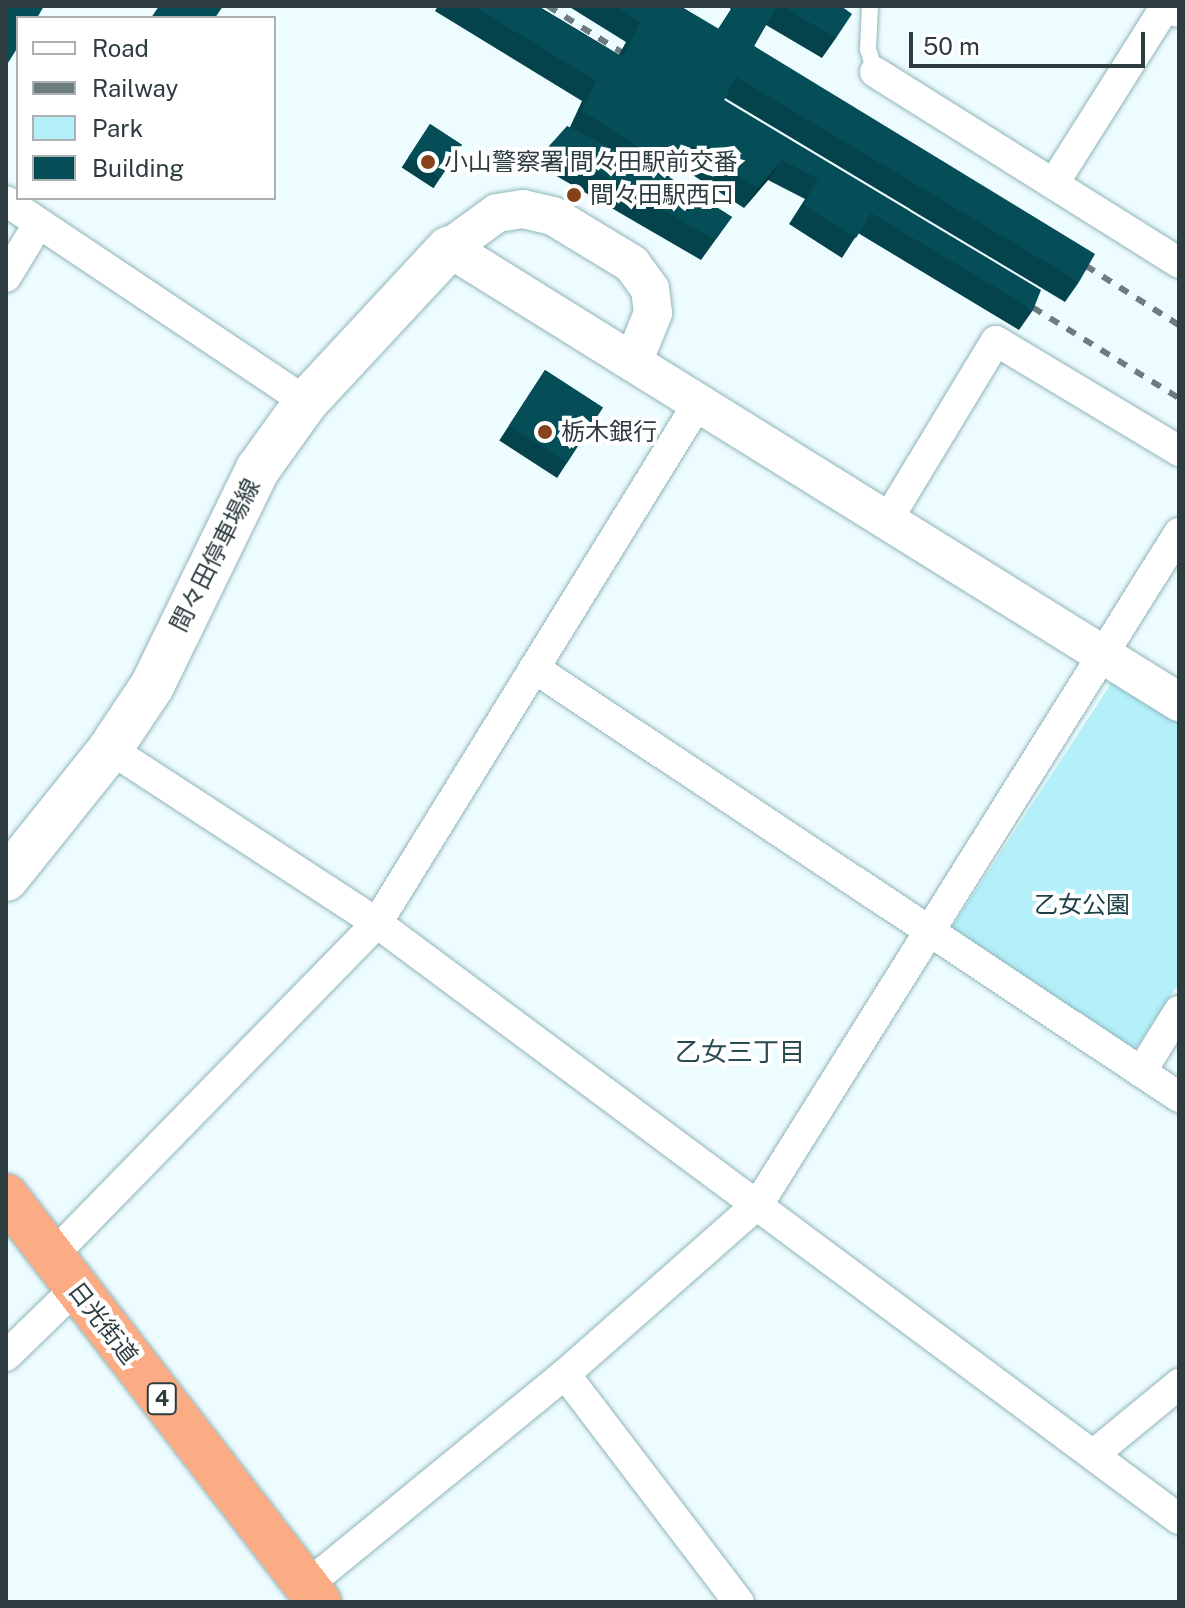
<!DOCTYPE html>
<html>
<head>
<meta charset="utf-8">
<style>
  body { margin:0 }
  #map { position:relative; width:1185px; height:1608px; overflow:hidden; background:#edfcfe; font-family:"Public Sans","Noto Sans JP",sans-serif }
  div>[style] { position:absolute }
  .green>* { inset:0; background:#b3f0fa }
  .roads { filter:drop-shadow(0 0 2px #90b5bb) drop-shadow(0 0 2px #90b5bb) }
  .service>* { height:16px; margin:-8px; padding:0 8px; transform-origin:8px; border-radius:8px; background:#fff }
  .minor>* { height:30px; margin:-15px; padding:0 15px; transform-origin:15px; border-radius:15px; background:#fff }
  .tertiary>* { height:38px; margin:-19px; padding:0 19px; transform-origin:19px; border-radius:19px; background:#fff }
  .secondary>* { height:44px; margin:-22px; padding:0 22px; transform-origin:22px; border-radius:22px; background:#fff }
  .trunk>* { height:44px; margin:-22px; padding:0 22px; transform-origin:22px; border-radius:22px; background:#fcac84 }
  .rail>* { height:6px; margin-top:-3px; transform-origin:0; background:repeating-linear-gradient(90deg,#6d7c7e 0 10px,transparent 0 20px) }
  .wall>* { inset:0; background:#04434b; transform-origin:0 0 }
  .shaded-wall>* { inset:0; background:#04373d }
  .building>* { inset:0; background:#054e57; transform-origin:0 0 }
  .dots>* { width:22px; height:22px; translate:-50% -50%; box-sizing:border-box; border:4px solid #fff; border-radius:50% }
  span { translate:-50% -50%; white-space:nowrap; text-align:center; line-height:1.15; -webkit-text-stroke:8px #fff; paint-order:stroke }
  .shield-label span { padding:2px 6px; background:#fff; border:2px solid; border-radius:6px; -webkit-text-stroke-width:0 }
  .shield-label { font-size:22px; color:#2d3c3f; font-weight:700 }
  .poi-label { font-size:24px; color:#2d3c3f }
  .left { translate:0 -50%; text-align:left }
  .street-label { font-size:24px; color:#2d3c3f }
  .park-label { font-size:24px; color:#1b4147 }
  .neighbourhood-label { font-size:26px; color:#294b50 }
  .frame { position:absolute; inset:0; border:8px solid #2d3c3f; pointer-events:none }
  .legend { position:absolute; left:16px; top:16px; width:260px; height:184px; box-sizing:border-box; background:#fff; border:2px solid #abb1b2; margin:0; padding:10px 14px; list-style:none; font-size:24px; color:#2d3c3f }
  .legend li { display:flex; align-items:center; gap:16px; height:40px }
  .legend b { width:40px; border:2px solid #abb1b2 }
  .scale { position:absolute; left:909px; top:32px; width:236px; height:36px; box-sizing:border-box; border:4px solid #2d3c3f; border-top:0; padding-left:10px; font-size:24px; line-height:28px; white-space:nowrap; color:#2d3c3f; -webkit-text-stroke:6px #fff; paint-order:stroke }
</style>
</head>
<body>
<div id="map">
  <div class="green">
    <div style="clip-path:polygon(1114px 679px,1179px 720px,1179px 983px,1133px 1053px,948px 933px)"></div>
  </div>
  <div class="roads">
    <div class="service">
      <div style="left:870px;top:6px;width:43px;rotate:92.7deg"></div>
      <div style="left:868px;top:49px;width:24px;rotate:73deg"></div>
    </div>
    <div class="minor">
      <div style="left:875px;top:72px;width:359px;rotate:32.1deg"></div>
      <div style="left:1054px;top:183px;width:209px;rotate:-57.7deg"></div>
      <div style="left:6px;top:201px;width:361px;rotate:33.8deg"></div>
      <div style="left:6px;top:277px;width:63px;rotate:-58.6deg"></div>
      <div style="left:888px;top:519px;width:208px;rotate:-58.8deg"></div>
      <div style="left:996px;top:341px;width:214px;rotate:31deg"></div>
      <div style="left:534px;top:668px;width:775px;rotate:33.63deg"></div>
      <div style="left:110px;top:749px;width:319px;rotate:33.1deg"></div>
      <div style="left:377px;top:923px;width:999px;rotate:36.62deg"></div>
      <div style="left:1141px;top:1072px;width:72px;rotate:-58.1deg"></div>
      <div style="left:52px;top:1256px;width:465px;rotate:-45.7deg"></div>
      <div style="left:377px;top:923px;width:615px;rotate:-58.3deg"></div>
      <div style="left:6px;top:1356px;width:98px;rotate:-44.2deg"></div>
      <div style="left:565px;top:1374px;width:287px;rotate:52.7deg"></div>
      <div style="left:1093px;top:1455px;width:112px;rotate:-39.5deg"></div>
      <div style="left:306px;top:1586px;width:335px;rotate:-39.3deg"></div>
      <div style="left:565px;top:1374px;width:259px;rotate:-41.4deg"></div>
      <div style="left:759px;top:1203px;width:791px;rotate:-57.92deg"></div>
    </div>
    <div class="tertiary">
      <div style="left:1175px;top:6px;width:4px;rotate:27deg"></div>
      <div style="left:634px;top:360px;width:51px;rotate:-68deg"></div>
      <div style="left:653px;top:313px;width:24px;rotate:-97deg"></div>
      <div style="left:650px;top:289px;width:31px;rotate:-126deg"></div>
      <div style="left:632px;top:264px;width:92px;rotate:-148.7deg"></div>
      <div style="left:553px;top:216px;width:31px;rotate:-167deg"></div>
      <div style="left:523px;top:209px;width:26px;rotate:171deg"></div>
      <div style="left:497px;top:213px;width:59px;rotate:143.9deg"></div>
      <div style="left:449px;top:248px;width:860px;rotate:31.88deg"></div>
    </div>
    <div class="secondary">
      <div style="left:6px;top:879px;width:166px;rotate:-51.3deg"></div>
      <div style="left:110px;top:749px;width:76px;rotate:-56.3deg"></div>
      <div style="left:152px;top:686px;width:242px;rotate:-64deg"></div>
      <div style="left:258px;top:469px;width:82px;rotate:-54.4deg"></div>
      <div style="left:306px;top:402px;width:210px;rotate:-47.1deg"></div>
    </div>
    <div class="trunk">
      <div style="left:6px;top:1196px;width:513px;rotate:52.37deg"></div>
    </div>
  </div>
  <div class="rail">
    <div style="left:548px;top:6px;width:107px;rotate:32.1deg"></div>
    <div style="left:1069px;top:255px;width:130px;rotate:32.5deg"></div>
    <div style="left:1016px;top:297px;width:192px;rotate:31.8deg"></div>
  </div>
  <div class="wall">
    <div style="clip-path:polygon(438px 6px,538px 6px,619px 55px,626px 42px,568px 6px,680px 6px,718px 29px,731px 9px,727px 6px,841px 6px,836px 38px,822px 58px,766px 25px,754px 46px,1079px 282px,1065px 302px,725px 98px,724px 100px,1033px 310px,1019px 330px,858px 233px,842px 258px,789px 224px,805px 199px,768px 180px,744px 208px,677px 165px,669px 177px,732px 217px,701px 260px,536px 164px,550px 145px,570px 127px,582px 101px,435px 11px)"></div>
    <div style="left:430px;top:124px;width:38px;height:52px;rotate:33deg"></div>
    <div style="left:545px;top:370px;width:69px;height:84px;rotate:33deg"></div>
  </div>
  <div class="shaded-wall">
    <div style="clip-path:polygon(782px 160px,768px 180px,744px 208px,758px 188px)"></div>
  </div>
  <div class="building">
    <div style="clip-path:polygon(6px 6px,44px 6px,37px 18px,18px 18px,18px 47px,6px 66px)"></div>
    <div style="clip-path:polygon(159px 6px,223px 6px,215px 18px,151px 18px)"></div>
    <div style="clip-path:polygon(473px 6px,538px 6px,623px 57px,640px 22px,614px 6px,680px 6px,719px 29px,734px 6px,777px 6px,754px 46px,1095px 254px,1079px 282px,736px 77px,724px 100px,1041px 290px,1033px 310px,871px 213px,856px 238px,803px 205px,818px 179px,782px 160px,758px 188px,691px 145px,668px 177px,732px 217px,715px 240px,550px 145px,567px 126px,643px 164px,648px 153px,582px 111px,596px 81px)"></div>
    <div style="clip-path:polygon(781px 6px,841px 6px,852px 14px,836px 38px)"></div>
    <div style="left:430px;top:124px;width:38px;height:40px;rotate:33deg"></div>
    <div style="left:545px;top:370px;width:69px;height:66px;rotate:33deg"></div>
  </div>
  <div class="dots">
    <div style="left:428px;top:162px;background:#88421b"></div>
    <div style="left:574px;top:195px;background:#88421b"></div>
    <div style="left:545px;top:432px;background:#88421b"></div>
  </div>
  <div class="shield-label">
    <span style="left:162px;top:1399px">4</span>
  </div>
  <div class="poi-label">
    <span class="left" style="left:444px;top:162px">小山警察署 間々田駅前交番</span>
    <span class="left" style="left:590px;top:195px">間々田駅西口</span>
    <span class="left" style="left:561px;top:432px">栃木銀行</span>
  </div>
  <div class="street-label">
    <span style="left:215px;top:555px;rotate:-63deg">間々田停車場線</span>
    <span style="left:103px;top:1323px;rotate:52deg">日光街道</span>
  </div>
  <div class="park-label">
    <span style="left:1082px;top:905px">乙女公園</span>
  </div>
  <div class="neighbourhood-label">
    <span style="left:740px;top:1052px">乙女三丁目</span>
  </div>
  <div class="frame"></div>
  <ul class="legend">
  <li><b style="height:10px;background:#fff"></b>Road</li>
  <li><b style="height:10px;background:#6d7c7e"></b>Railway</li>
  <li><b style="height:22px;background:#b3f0fa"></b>Park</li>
  <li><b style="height:22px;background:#054e57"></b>Building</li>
  </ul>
  <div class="scale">50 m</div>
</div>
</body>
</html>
